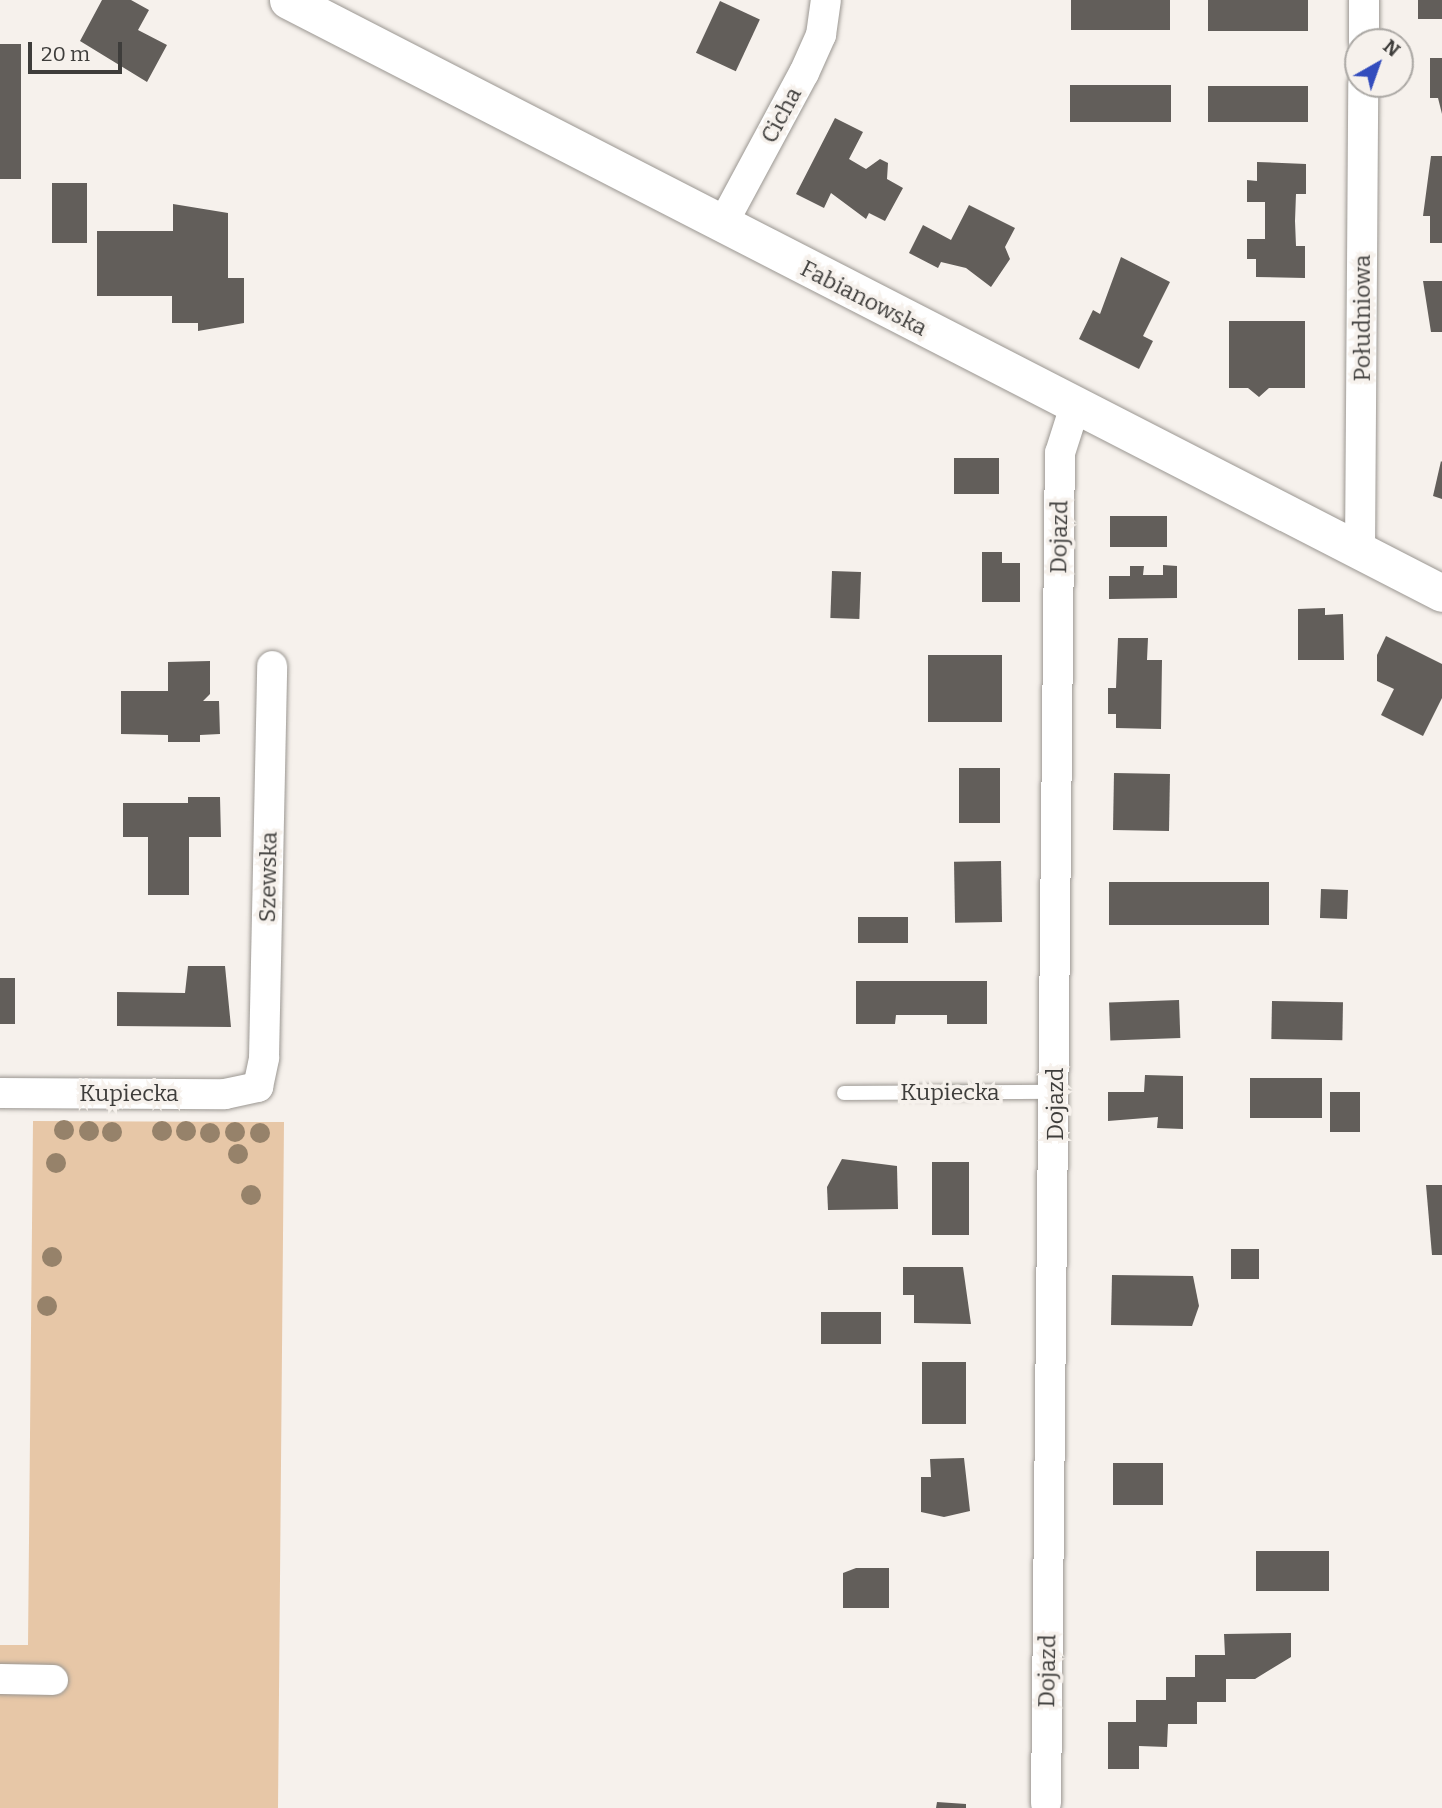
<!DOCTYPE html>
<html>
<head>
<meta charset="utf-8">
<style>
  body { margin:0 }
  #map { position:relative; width:1442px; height:1808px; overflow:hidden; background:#f6f1ec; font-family:Bitter,serif }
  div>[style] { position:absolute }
  .green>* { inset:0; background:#e7c7a7 }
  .building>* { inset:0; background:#625e5a; transform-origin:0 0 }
  .roads { filter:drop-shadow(0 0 2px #9b9792) drop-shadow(0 0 2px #9b9792) }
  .service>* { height:14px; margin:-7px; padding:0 7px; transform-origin:7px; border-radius:7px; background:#fff }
  .minor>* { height:30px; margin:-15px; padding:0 15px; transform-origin:15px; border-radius:15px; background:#fff }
  .tertiary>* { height:37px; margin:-18.5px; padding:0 18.5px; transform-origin:18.5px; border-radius:18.5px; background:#fff }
  .trees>* { width:20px; height:20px; margin:-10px; border-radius:50%; background:#96826a }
  span { translate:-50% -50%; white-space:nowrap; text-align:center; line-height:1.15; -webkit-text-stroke:7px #f6f1ec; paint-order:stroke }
  .street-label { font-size:23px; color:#3e3d3b }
  .north { position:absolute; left:1344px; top:28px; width:70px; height:70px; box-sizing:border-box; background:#f6f1ec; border:2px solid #aca9a5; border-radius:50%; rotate:40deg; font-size:19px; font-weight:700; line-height:28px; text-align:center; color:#3e3d3b }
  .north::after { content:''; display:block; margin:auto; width:24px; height:32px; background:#324cbd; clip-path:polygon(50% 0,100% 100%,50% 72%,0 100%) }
  .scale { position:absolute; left:28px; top:42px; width:94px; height:32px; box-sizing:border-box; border:4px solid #3e3d3b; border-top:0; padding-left:9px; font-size:21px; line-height:24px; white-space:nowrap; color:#3e3d3b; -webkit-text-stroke:5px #f6f1ec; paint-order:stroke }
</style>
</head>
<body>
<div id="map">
  <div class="green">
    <div style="clip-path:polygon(33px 1121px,284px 1122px,278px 1808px,0 1808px,0 1645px,28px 1645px)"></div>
  </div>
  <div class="building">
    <div style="clip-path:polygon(102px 0,131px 0,149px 10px,138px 30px,167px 45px,147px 82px,80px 41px)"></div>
    <div style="left:1071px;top:0;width:99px;height:30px"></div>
    <div style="left:1208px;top:0;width:100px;height:31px"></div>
    <div style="left:1418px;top:0;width:24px;height:19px"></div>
    <div style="left:720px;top:1px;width:44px;height:57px;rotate:25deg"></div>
    <div style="left:0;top:44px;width:21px;height:135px"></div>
    <div style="clip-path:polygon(1430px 58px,1442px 58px,1442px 114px,1438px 98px,1430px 98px)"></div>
    <div style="left:1070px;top:85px;width:101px;height:37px"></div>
    <div style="left:1208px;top:86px;width:100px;height:36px"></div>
    <div style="clip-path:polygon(835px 118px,863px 132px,849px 159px,866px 169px,880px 159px,888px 163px,887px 179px,903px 188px,885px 221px,869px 213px,866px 219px,831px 193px,824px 208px,796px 194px)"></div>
    <div style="clip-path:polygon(1431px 156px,1442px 156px,1442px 243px,1430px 243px,1430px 216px,1423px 216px)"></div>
    <div style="clip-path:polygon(1257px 162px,1306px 164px,1306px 194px,1296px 194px,1295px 221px,1296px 246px,1305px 246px,1305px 278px,1256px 277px,1256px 259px,1247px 259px,1247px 239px,1265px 239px,1265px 202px,1247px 202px,1247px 180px,1257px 181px)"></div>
    <div style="left:52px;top:183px;width:35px;height:60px"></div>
    <div style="clip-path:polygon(173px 204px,228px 213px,228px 278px,244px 278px,244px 323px,198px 331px,198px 323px,172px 323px,172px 296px,97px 296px,97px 231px,173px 231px)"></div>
    <div style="clip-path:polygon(969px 205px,1015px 228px,1005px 247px,1010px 259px,991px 287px,966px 268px,941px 262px,938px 268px,909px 253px,923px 225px,951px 240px)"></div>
    <div style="clip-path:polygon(1121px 257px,1170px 282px,1143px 336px,1153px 341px,1139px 369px,1079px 339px,1093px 310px,1100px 314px)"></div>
    <div style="clip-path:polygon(1423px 281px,1442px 281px,1442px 332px,1431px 332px)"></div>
    <div style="clip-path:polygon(1229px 321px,1305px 321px,1305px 388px,1269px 388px,1259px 397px,1248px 388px,1229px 388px)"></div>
    <div style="left:954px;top:458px;width:45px;height:36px"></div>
    <div style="clip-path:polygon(1441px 461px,1442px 462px,1442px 499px,1433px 496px)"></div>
    <div style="left:1110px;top:516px;width:57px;height:31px"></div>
    <div style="clip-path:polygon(982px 552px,1002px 552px,1002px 563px,1020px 563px,1020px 602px,982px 602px)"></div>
    <div style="clip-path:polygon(1163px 565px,1177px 566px,1177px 598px,1109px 599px,1109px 576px,1130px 576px,1130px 566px,1144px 566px,1143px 575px,1163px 575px)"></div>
    <div style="left:832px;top:571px;width:29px;height:47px;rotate:2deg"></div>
    <div style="clip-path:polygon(1325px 608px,1325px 615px,1343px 614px,1344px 660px,1298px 660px,1298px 609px)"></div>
    <div style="clip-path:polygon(1386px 636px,1442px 664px,1442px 698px,1423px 736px,1381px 715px,1394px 689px,1377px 681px,1377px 655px)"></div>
    <div style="clip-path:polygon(1118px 638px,1148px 638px,1147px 660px,1162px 660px,1161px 729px,1116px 728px,1116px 714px,1108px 714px,1108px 688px,1116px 688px)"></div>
    <div style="left:1002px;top:655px;width:67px;height:74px;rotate:90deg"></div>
    <div style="clip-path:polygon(210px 661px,210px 694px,203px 701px,219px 701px,220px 734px,200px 735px,200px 742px,168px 742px,168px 735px,121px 734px,121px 691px,168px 691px,168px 662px)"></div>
    <div style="left:959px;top:768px;width:41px;height:55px"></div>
    <div style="left:1114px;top:773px;width:56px;height:57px;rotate:1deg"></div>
    <div style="clip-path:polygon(188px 797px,220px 797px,221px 837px,189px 837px,189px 895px,148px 895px,148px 837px,123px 837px,123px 803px,188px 803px)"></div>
    <div style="left:1001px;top:861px;width:61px;height:47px;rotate:89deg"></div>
    <div style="left:1109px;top:882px;width:160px;height:43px"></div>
    <div style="left:1321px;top:889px;width:27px;height:29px;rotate:2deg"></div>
    <div style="left:858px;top:917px;width:50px;height:26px"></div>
    <div style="clip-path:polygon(188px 966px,225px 966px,231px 1027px,117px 1026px,117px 992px,185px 993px)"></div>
    <div style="left:0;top:978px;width:15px;height:46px"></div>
    <div style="clip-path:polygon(856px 981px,987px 981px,987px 1024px,947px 1024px,947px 1015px,896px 1015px,895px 1024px,856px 1024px)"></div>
    <div style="left:1179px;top:1000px;width:38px;height:70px;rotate:88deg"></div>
    <div style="left:1272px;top:1001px;width:71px;height:38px;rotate:1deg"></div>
    <div style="clip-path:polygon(1145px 1075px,1183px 1076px,1183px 1129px,1157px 1128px,1158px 1117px,1108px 1121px,1108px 1092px,1144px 1092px)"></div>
    <div style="left:1322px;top:1078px;width:40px;height:72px;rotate:90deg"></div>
    <div style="left:1330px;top:1092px;width:30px;height:40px"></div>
    <div style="clip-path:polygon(842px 1159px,897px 1166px,898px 1209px,828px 1210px,827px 1187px)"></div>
    <div style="left:932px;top:1162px;width:37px;height:73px"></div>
    <div style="clip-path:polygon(1426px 1185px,1442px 1185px,1442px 1255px,1432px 1255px)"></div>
    <div style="left:1231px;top:1249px;width:28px;height:30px"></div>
    <div style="clip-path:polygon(903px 1267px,963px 1267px,971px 1324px,914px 1323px,914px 1295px,903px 1295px)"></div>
    <div style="clip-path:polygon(1112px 1275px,1193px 1276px,1199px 1306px,1192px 1326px,1111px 1325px)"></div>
    <div style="left:881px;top:1312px;width:32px;height:60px;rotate:90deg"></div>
    <div style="left:922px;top:1362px;width:44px;height:62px"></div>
    <div style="clip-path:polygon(964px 1458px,970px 1511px,944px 1517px,921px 1512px,921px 1477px,931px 1477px,930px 1459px)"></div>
    <div style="left:1113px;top:1463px;width:50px;height:42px"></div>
    <div style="left:1256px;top:1551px;width:73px;height:40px"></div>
    <div style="clip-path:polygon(856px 1568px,889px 1568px,889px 1608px,843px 1608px,843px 1573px)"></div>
    <div style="clip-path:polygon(1291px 1633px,1291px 1657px,1255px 1679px,1226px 1679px,1226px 1702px,1197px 1702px,1197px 1724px,1168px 1724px,1167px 1747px,1139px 1746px,1139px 1769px,1108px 1769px,1108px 1722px,1136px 1722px,1136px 1700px,1166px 1700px,1166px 1677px,1195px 1677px,1195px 1655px,1225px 1655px,1224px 1634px)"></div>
    <div style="clip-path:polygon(937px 1802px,966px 1804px,966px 1808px,936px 1808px)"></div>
  </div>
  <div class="roads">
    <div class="service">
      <div style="left:844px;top:1093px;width:211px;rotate:-0.3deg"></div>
    </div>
    <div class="minor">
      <div style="left:1364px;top:42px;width:42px;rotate:-90deg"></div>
      <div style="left:722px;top:225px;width:173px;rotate:-61.7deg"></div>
      <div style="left:804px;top:73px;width:42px;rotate:-65.9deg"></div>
      <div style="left:821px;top:35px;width:35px;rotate:-82deg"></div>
      <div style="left:1360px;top:552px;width:468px;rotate:-89.6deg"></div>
      <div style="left:0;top:1093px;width:225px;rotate:0.3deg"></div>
      <div style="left:225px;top:1094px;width:34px;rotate:-12deg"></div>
      <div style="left:258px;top:1087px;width:30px;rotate:-78deg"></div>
      <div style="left:264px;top:1058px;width:392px;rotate:-88.8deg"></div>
      <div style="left:0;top:1679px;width:53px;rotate:1.1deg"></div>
      <div style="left:1046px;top:1803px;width:1350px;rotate:-89.41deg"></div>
      <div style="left:1060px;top:453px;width:49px;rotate:-72.3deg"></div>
    </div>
    <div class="tertiary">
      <div style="left:288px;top:0;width:1297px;rotate:27.2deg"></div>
    </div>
  </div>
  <div class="trees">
    <div style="left:64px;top:1130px"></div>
    <div style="left:89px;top:1131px"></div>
    <div style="left:162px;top:1131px"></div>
    <div style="left:186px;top:1131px"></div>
    <div style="left:112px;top:1132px"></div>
    <div style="left:235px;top:1132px"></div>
    <div style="left:210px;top:1133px"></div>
    <div style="left:260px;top:1133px"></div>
    <div style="left:238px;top:1154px"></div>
    <div style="left:56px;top:1163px"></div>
    <div style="left:251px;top:1195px"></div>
    <div style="left:52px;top:1257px"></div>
    <div style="left:47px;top:1306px"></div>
  </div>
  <div class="street-label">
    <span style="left:781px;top:115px;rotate:-62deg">Cicha</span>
    <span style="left:864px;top:298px;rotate:27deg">Fabianowska</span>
    <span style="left:1362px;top:318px;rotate:-90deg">Południowa</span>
    <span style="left:1059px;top:537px;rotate:-89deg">Dojazd</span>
    <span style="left:268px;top:877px;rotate:-89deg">Szewska</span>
    <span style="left:950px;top:1092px">Kupiecka</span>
    <span style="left:129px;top:1093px">Kupiecka</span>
    <span style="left:1055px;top:1104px;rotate:-90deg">Dojazd</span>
    <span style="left:1047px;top:1671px;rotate:-89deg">Dojazd</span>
  </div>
  <div class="north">N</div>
  <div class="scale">20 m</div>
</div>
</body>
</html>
